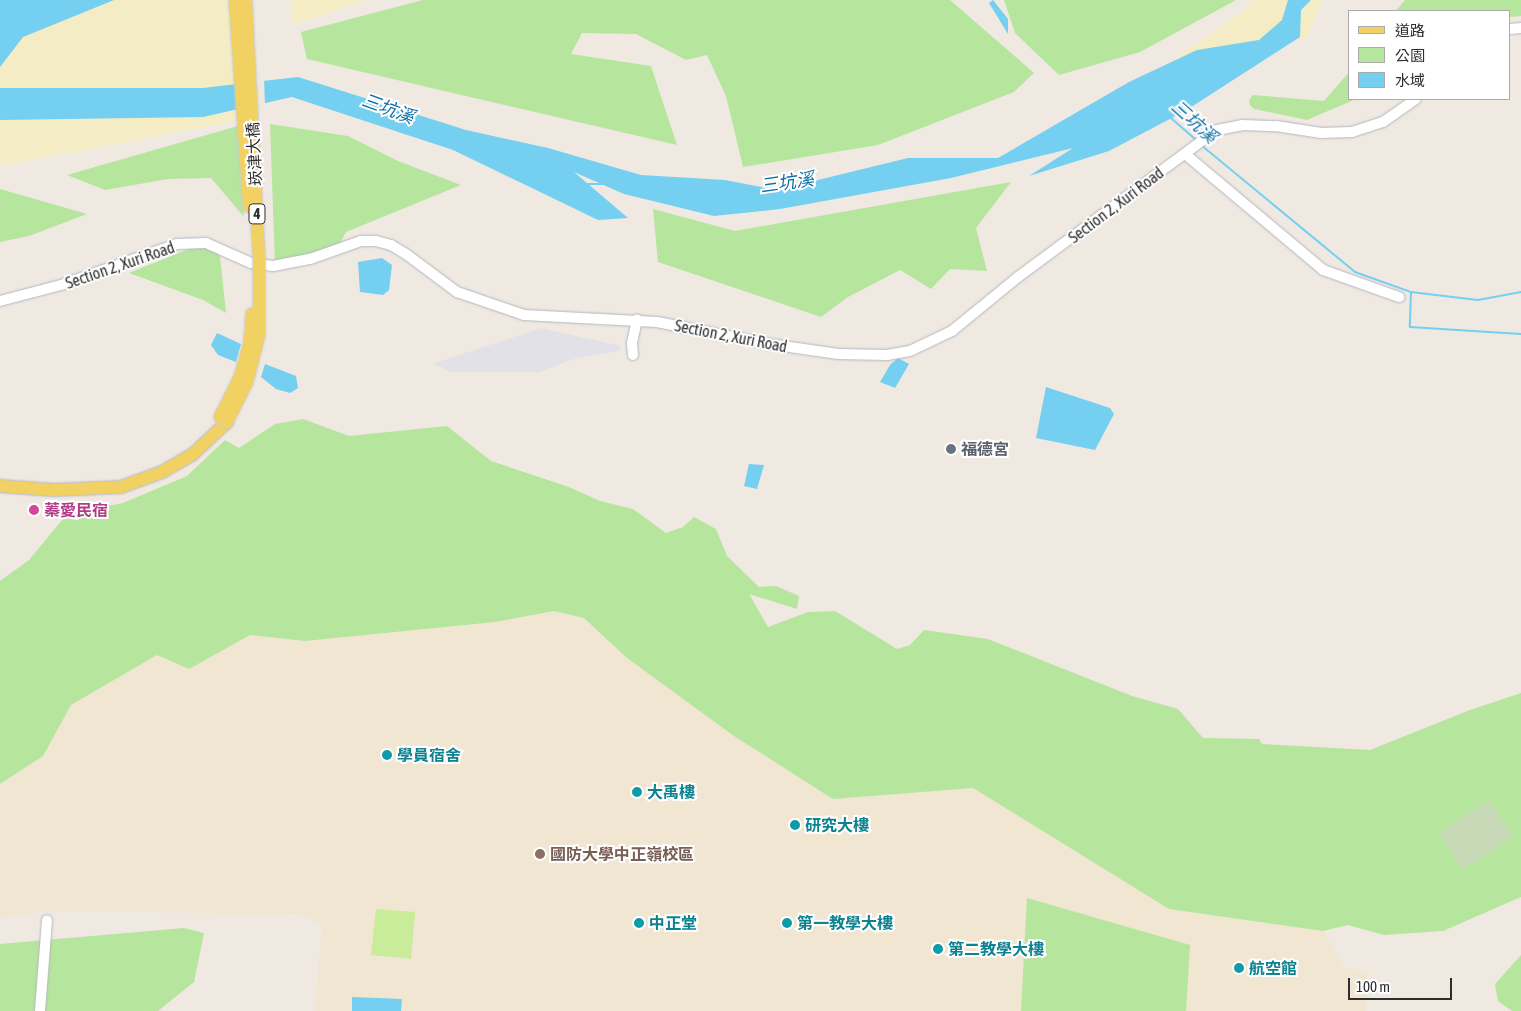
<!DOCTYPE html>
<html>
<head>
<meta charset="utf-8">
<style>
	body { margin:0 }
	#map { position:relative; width:1521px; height:1011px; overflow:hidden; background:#efe9e1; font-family:"Asap Condensed","Noto Sans TC",sans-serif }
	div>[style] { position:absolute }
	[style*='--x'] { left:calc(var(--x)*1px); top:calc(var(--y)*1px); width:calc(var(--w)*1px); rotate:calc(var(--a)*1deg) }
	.industrial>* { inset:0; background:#e3e1e8 }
	.education>* { inset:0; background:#f0e6d1 }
	.green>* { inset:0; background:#b6e59e }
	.sand>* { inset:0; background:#f3ecc5 }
	.cemetery>* { inset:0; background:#c8d9b8 }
	.pitch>* { inset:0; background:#c9ec9a }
	.water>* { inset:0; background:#75cff0 }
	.pier>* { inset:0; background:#efe9e1 }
	.stream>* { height:2px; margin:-1px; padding:0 1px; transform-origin:1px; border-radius:1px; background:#75cff0 }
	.roads { filter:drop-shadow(0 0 1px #b4b7c1) drop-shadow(0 0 1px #b4b7c1) }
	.minor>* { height:10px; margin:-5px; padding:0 5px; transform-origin:5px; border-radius:5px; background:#fff }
	.major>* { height:12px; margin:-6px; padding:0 6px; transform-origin:6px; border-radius:6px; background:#f2d163 }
	.bridges { filter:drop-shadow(0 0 1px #c9c9c9) drop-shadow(0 0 1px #c9c9c9) }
	.major-bridge>* { height:12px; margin:-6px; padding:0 6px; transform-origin:6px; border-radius:6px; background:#f2d163 }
	.dots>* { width:14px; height:14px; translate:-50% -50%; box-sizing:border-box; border:2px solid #fff; border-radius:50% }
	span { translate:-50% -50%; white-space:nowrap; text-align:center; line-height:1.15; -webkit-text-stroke:4px #fff; paint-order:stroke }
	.shield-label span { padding:1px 4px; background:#fff; border:1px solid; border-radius:4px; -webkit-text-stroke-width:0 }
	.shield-label { font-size:15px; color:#2e2e2e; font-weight:700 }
	.street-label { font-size:16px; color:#2e2e2e }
	.worship-label { font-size:16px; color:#5b616d; font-weight:700 }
	.left { translate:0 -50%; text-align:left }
	.hotel-label { font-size:16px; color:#b23c85; font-weight:700 }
	.culture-label { font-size:16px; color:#0d838f; font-weight:700 }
	.education-label { font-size:16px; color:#785e54; font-weight:700 }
	.water-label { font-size:18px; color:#0d6fa3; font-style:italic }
	.legend { position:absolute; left:1348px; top:10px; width:162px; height:90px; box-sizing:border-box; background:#fff; border:1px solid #ababab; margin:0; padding:6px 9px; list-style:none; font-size:15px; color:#2e2e2e }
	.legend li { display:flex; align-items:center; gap:10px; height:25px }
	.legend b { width:25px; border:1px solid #ababab }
	.scale { position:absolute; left:1348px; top:978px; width:104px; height:22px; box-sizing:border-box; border:2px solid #2e2e2e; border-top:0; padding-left:6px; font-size:15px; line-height:18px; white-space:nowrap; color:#2e2e2e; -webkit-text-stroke:4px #fff; paint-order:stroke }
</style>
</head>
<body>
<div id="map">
	<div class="industrial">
		<i style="clip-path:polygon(541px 328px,621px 346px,619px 351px,574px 359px,539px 372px,452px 372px,432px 364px)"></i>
	</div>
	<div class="education">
		<i style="clip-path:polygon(554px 611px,584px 618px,627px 658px,832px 799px,973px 788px,1169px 909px,1323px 931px,1344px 967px,1367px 973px,1366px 1011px,315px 1011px,322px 925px,302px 914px,43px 911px,0 918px,0 784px,43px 756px,71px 705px,157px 655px,189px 669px,250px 635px,305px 641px,495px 622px)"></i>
	</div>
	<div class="green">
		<i style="clip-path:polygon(423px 0,950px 0,1034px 73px,1014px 92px,878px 145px,743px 167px,726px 96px,707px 55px,686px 60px,636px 34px,582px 33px,571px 54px,651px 66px,677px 145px,307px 59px,301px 32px)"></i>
		<i style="clip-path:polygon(1004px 0,1236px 0,1140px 52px,1059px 75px,1015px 33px)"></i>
		<i style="clip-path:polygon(1405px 0,1521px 0,1521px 16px,1510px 17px,1510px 11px,1396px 11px)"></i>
		<i style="clip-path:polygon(1350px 71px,1350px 99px,1356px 99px,1307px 120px,1254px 109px,1250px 105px,1249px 100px,1253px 95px,1324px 101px)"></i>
		<i style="clip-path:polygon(270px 124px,348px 136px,398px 161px,461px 185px,346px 232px,338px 247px,275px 264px)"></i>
		<i style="clip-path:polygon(238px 126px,244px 217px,211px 178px,168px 179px,105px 190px,67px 175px)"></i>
		<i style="clip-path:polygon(1011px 182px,976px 228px,987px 271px,950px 269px,931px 289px,900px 270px,848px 297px,821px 317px,658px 262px,653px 209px,735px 231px)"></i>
		<i style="clip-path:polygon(0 189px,87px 214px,29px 236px,0 242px)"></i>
		<i style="clip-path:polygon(201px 244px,213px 247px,220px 257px,226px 313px,203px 300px,129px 273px)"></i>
		<i style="clip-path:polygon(303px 419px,349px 436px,447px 426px,491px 461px,569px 487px,600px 501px,633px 509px,666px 533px,683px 527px,694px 517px,716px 529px,727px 556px,759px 587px,776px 586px,799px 596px,797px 609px,749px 594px,768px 627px,808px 612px,835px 611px,897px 649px,910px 645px,924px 630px,988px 639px,1132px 696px,1178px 709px,1203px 738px,1259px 739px,1262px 744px,1370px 750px,1470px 710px,1521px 693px,1521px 897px,1443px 931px,1384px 935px,1348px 925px,1323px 931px,1169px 909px,973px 788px,833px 799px,734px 736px,627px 658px,584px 618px,554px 611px,495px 622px,305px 641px,250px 635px,189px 669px,157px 655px,71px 705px,43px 756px,0 784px,0 581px,29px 560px,67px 514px,123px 503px,187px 476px,225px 440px,239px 448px,275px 424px)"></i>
		<i style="clip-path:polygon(1027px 898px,1190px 945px,1186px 1011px,1021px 1011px)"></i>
		<i style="clip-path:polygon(184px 928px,204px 933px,194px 982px,158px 1011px,0 1011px,0 944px)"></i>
		<i style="clip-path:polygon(1521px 955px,1521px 1011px,1512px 1011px,1498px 1001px,1495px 984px)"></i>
	</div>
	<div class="sand">
		<i style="clip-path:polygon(0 0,229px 0,236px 121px,0 166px)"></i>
		<i style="clip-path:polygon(290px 0,368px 0,293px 25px)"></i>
		<i style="clip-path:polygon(1252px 0,1322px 0,1307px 39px,1178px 56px,1242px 12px)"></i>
	</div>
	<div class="cemetery">
		<i style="clip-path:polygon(1489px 800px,1513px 837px,1463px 869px,1439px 832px)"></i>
	</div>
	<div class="pitch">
		<i style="clip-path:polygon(376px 909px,415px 912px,411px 959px,371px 955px)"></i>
	</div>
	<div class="water">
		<i style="clip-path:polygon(0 0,114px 0,23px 37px,0 67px)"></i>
		<i style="clip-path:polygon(993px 0,1008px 19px,1008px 34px,989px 3px)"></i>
		<i style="clip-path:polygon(1288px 0,1311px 0,1301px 10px,1300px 37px,1185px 111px,1109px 151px,1029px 176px,1073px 148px,951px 178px,780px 209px,714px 216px,624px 194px,574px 172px,628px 218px,598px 220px,453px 150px,292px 97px,203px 117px,0 120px,0 88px,203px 88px,298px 77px,466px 130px,548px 148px,641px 175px,725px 180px,777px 190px,908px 158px,998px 158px,1129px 82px,1197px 50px,1259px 40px,1282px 20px)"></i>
		<i style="clip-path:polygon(382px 258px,392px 265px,389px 290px,383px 295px,360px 292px,358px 262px)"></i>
		<i style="clip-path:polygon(217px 333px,241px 344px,236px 362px,218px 355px,211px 345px)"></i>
		<i style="clip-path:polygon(898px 358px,909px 364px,895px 388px,880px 382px,890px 365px)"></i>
		<i style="clip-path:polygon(265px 364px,296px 376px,298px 388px,290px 393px,276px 389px,261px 377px)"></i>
		<i style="clip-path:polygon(1046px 387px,1110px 408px,1114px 414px,1095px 450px,1036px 438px)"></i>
		<i style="clip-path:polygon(749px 464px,764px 465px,757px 489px,744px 486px)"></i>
		<i style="clip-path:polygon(352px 997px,402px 999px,401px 1011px,352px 1011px)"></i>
	</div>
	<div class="pier">
		<i style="clip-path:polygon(264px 78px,265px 105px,240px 111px,237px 81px)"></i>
	</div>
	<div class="stream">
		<i style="--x:1171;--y:118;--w:33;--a:41"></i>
		<i style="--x:1201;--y:145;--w:200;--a:39.5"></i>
		<i style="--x:1355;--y:272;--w:59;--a:19.7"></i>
		<i style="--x:1411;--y:292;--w:67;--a:6.8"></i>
		<i style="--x:1478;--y:300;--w:44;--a:-10.5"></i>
		<i style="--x:586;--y:184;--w:16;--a:0"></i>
		<i style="--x:1411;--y:292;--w:35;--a:92"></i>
		<i style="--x:1410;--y:327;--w:111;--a:3.6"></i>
	</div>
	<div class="roads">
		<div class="minor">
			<i style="--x:1510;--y:29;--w:11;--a:-5"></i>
			<i style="--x:1185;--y:154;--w:180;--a:40"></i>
			<i style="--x:1323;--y:270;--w:81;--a:19.6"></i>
			<i style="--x:0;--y:301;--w:63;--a:-14.7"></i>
			<i style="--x:61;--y:285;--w:123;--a:-19.5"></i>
			<i style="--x:177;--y:244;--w:29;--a:-2"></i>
			<i style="--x:206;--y:243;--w:49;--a:24"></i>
			<i style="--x:251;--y:263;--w:22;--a:8"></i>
			<i style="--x:273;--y:266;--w:38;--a:-11"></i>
			<i style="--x:310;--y:259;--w:54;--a:-19.4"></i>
			<i style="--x:361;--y:241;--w:15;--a:0"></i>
			<i style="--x:376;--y:241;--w:16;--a:15"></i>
			<i style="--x:391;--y:245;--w:17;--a:31"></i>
			<i style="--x:406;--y:254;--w:64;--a:36.7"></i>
			<i style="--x:457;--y:292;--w:71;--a:18.9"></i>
			<i style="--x:524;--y:315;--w:133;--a:3"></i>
			<i style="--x:657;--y:322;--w:114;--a:11.1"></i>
			<i style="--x:769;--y:344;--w:70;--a:8.2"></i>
			<i style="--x:838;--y:354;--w:49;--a:1.2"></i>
			<i style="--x:887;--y:355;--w:23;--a:-10"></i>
			<i style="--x:910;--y:351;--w:47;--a:-25.5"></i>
			<i style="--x:952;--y:331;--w:85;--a:-39.3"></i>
			<i style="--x:1018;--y:277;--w:247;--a:-36.5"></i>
			<i style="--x:1217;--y:130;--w:25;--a:-11"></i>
			<i style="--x:1242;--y:125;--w:34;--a:2"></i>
			<i style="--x:1276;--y:126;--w:46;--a:8.8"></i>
			<i style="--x:1321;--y:133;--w:31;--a:-2"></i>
			<i style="--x:1352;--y:132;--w:33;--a:-18"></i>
			<i style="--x:1383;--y:122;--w:40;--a:-34.9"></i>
			<i style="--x:633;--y:355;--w:12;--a:-95"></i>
			<i style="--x:632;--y:343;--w:24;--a:-78"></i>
			<i style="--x:40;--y:1011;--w:91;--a:-85.6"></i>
		</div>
		<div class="major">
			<i style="--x:0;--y:486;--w:54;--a:4.2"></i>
			<i style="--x:54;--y:490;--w:67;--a:-2.6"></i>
			<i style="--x:121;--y:487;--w:44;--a:-20.1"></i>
			<i style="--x:162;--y:472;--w:36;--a:-30"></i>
			<i style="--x:193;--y:454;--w:47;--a:-43.3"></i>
		</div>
	</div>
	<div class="bridges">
		<div class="major-bridge">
			<i style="--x:235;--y:0;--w:207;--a:86.1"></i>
			<i style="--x:220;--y:417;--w:45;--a:-63.4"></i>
			<i style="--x:240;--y:377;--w:37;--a:-74"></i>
			<i style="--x:250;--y:341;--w:27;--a:-86"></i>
			<i style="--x:227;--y:422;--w:45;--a:-63.4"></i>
			<i style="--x:247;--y:382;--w:49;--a:-75.7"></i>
			<i style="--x:259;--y:335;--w:77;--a:-90"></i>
			<i style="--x:259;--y:258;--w:258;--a:-92.9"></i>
		</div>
	</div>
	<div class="dots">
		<i style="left:951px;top:449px;background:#6b7280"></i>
		<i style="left:34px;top:510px;background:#d1479c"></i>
		<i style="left:387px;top:755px;background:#0f9aa8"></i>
		<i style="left:637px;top:792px;background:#0f9aa8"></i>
		<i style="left:795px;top:825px;background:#0f9aa8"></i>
		<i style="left:540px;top:854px;background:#8d6e63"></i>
		<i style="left:639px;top:923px;background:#0f9aa8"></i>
		<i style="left:787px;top:923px;background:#0f9aa8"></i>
		<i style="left:938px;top:949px;background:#0f9aa8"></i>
		<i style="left:1239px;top:968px;background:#0f9aa8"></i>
	</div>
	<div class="shield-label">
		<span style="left:257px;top:214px">4</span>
	</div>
	<div class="street-label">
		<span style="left:254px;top:154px;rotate:-93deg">崁津大橋</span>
		<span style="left:1116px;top:205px;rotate:-37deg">Section 2, Xuri Road</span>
		<span style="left:120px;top:265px;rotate:-19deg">Section 2, Xuri Road</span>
		<span style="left:731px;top:336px;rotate:11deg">Section 2, Xuri Road</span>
	</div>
	<div class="worship-label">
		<span class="left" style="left:961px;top:449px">福德宮</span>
	</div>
	<div class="hotel-label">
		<span class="left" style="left:44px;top:510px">蓁愛民宿</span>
	</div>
	<div class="culture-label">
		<span class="left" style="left:397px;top:755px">學員宿舍</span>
		<span class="left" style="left:647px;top:792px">大禹樓</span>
		<span class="left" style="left:805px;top:825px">研究大樓</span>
		<span class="left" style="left:649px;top:923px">中正堂</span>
		<span class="left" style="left:797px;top:923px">第一教學大樓</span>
		<span class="left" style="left:948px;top:949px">第二教學大樓</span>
		<span class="left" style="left:1249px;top:968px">航空館</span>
	</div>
	<div class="education-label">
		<span class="left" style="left:550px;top:854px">國防大學中正嶺校區</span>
	</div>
	<div class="water-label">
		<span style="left:388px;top:109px;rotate:20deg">三坑溪</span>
		<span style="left:1194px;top:122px;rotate:42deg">三坑溪</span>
		<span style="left:787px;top:183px;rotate:-8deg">三坑溪</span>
	</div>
	<ul class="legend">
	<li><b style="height:6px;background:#f2d163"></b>道路</li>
	<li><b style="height:14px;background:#b6e59e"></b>公園</li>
	<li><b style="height:14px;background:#75cff0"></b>水域</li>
	</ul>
	<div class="scale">100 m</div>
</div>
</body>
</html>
